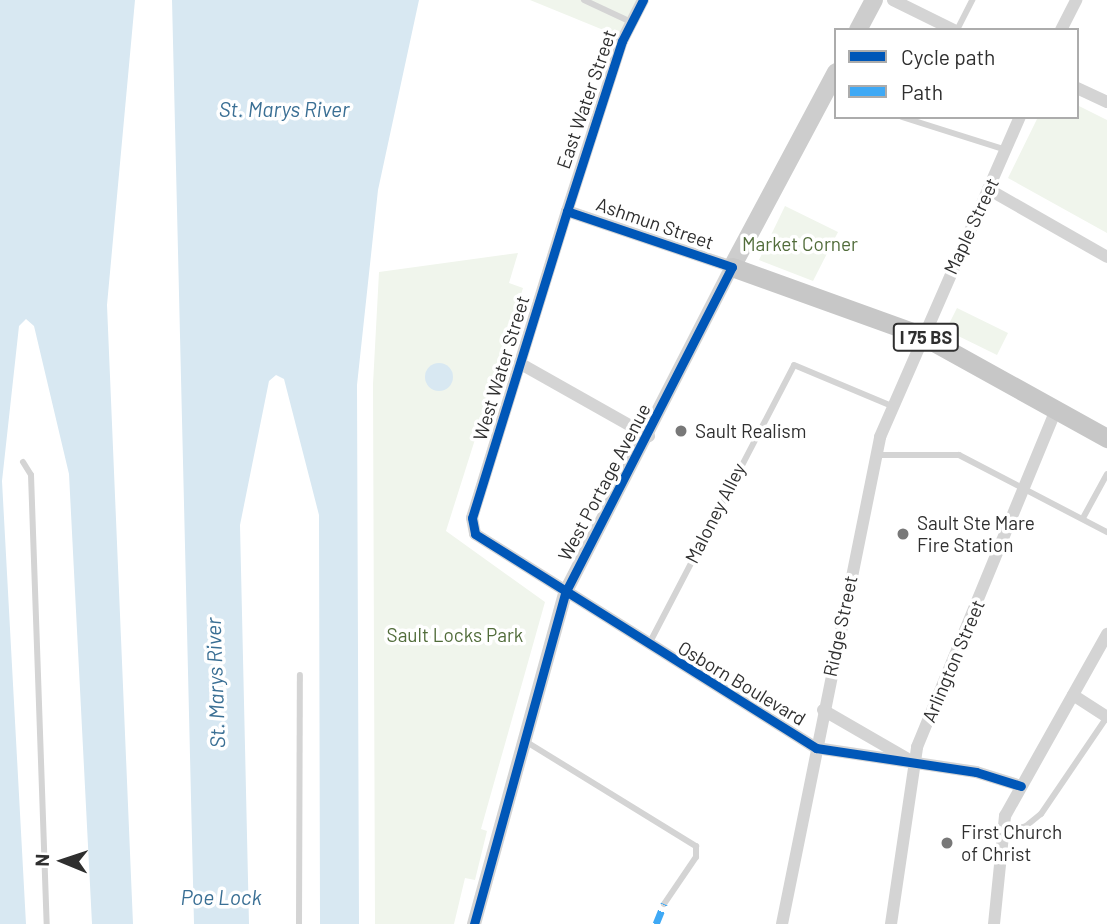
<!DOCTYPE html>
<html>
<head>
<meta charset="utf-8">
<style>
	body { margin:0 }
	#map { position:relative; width:1107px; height:924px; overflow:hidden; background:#fff; font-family:Barlow,sans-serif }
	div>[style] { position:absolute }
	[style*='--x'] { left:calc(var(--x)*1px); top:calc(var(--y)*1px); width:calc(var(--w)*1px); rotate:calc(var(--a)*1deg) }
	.green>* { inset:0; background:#f0f5ec }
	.water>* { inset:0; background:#d8e8f2 }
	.round { border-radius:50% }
	.service>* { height:6px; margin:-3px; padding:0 3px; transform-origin:3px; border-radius:3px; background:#d4d4d4 }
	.minor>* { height:12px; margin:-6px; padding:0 6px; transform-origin:6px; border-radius:6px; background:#d4d4d4 }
	.tertiary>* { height:14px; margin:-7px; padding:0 7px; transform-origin:7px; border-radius:7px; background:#d4d4d4 }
	.secondary>* { height:18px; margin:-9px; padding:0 9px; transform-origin:9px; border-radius:9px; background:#cdcdcd }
	.primary>* { height:19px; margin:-9.5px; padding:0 9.5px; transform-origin:9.5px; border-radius:9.5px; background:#c7c7c7 }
	.quiet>* { height:7px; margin-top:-3.5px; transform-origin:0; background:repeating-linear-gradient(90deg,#3fa9f5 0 14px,transparent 0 21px) }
	.cycleway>* { height:9px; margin:-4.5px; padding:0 4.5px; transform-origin:4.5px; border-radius:4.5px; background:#0057b8 }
	.dots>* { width:19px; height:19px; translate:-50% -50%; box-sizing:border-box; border:4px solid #fff; border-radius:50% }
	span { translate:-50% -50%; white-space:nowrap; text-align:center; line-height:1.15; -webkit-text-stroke:7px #fff; paint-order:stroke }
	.shield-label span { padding:2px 5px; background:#fff; border:2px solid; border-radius:5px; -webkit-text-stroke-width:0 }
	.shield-label { font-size:18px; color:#2f2f2f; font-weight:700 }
	.street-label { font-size:19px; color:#2f2f2f }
	.park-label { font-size:19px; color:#516c3a }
	.poi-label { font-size:19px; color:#2f2f2f }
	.left { translate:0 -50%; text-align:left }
	.water-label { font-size:21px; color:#3a6f94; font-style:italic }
	.legend { position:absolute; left:834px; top:28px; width:245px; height:91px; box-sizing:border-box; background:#fff; border:2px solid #acacac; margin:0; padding:9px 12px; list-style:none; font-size:21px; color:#2f2f2f }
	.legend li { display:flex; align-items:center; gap:14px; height:35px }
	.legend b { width:35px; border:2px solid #acacac }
	.north { position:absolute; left:28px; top:826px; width:70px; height:70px; -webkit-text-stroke:5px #fff; paint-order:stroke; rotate:272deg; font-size:19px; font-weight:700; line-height:28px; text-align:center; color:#2f2f2f }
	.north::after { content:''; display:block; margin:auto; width:24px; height:32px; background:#2f2f2f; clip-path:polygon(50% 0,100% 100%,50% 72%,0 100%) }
</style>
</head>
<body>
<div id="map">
	<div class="green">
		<i style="clip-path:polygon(530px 0,641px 0,623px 38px)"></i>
		<i style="clip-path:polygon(1077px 105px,1107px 120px,1107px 233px,1008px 178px,1038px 117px,1077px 117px)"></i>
		<i style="clip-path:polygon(785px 206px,838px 232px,813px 281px,759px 260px)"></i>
		<i style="clip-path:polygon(518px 253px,509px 283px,523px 288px,446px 531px,545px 602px,481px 829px,487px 831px,475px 880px,465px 878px,454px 924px,375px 924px,373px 384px,379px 272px)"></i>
		<i style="clip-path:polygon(957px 308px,1008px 333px,997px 355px,946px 330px)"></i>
	</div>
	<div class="water">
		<i style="clip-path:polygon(0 0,135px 0,107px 305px,133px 924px,92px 924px,69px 474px,34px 326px,26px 319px,19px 326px,2px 481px,26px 924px,0 924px)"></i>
		<i style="clip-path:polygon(172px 0,419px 0,378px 190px,357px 385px,359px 924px,320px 924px,319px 515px,284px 379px,276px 375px,269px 381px,240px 525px,249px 924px,194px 924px)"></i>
		<i class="round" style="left:425px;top:363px;width:28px;height:28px"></i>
	</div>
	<div class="service">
		<i style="--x:584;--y:0;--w:52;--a:25.1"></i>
		<i style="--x:957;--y:30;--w:34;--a:-63"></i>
		<i style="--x:902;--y:117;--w:109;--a:17.6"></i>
		<i style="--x:876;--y:455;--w:83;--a:0"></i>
		<i style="--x:959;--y:455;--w:167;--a:27.5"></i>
		<i style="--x:23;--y:462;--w:15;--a:58"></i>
		<i style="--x:31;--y:475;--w:449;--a:88"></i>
		<i style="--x:1083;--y:518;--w:50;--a:-61.4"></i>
		<i style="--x:649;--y:644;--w:314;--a:-62.5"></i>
		<i style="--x:794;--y:365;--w:106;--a:22.7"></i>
		<i style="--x:525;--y:741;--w:201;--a:31.6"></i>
		<i style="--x:696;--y:846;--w:11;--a:90"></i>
		<i style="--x:696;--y:857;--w:57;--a:124.2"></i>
		<i style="--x:1001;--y:832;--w:26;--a:-13"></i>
		<i style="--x:1026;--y:826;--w:19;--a:-39"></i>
		<i style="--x:1041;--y:814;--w:117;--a:-55.8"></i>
		<i style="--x:299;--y:924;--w:249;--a:-89.8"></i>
	</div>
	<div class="minor">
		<i style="--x:643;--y:0;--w:46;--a:117.1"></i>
		<i style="--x:622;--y:41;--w:179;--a:107.9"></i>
		<i style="--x:567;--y:211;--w:321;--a:107.2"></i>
		<i style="--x:472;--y:518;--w:16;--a:79"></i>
		<i style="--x:475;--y:534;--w:403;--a:32.1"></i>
		<i style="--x:816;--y:748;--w:162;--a:8.5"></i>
		<i style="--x:976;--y:772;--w:47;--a:17.3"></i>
		<i style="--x:893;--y:0;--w:68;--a:26.2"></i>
		<i style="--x:1061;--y:30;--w:34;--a:-63"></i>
		<i style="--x:1077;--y:88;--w:33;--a:25"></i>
		<i style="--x:988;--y:189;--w:137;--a:29.7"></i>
		<i style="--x:567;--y:211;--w:174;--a:18.7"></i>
		<i style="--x:521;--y:364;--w:147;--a:29.4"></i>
		<i style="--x:1073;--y:695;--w:40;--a:32.9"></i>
		<i style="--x:823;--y:710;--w:96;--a:30"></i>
		<i style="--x:782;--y:924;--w:497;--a:-78.6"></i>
		<i style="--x:880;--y:437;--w:349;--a:-66.4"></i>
		<i style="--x:891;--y:924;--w:179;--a:-81.6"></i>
		<i style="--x:917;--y:747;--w:365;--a:-67.6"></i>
		<i style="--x:994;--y:924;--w:109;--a:-84.2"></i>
		<i style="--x:1005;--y:816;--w:209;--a:-60.7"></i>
	</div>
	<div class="tertiary">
		<i style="--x:474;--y:924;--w:343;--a:-74.6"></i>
		<i style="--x:565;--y:593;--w:366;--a:-62.9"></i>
	</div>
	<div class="secondary">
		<i style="--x:858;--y:30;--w:34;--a:-62"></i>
		<i style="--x:732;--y:267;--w:221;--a:-61.9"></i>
	</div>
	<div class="primary">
		<i style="--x:732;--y:267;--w:201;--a:19.8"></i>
		<i style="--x:921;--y:335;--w:213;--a:29"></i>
	</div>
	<div class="quiet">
		<i style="--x:656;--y:924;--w:22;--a:-68"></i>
	</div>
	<div class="cycleway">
		<i style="--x:643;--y:0;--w:46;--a:117.1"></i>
		<i style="--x:622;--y:41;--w:179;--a:107.9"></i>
		<i style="--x:567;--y:211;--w:321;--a:107.2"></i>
		<i style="--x:472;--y:518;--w:16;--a:79"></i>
		<i style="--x:475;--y:534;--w:403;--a:32.1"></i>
		<i style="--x:816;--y:748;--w:162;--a:8.5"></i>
		<i style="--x:976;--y:772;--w:47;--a:17.3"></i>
		<i style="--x:474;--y:924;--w:343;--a:-74.6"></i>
		<i style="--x:565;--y:593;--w:366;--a:-62.9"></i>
		<i style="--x:732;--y:267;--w:174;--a:-161.3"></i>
	</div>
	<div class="dots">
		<i style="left:681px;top:431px;background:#787878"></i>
		<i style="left:903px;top:534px;background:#787878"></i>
		<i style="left:947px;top:843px;background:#787878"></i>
	</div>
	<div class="shield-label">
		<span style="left:926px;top:337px">I 75 BS</span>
	</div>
	<div class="street-label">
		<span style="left:586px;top:99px;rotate:-71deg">East Water Street</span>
		<span style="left:655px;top:223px;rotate:19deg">Ashmun Street</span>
		<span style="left:971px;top:226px;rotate:-65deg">Maple Street</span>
		<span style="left:501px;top:368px;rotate:-73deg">West Water Street</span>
		<span style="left:604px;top:482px;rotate:-62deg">West Portage Avenue</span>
		<span style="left:715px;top:513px;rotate:-63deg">Maloney Alley</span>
		<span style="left:840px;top:626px;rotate:-78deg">Ridge Street</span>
		<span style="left:953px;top:661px;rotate:-67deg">Arlington Street</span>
		<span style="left:742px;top:683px;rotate:31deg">Osborn Boulevard</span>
	</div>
	<div class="park-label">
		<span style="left:800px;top:244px">Market Corner</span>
		<span style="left:455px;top:635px">Sault Locks Park</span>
	</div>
	<div class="poi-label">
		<span class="left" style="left:695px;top:431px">Sault Realism</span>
		<span class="left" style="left:917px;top:534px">Sault Ste Mare<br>Fire Station</span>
		<span class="left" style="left:961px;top:843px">First Church<br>of Christ</span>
	</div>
	<div class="water-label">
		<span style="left:284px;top:109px">St. Marys River</span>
		<span style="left:215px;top:683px;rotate:-92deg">St. Marys River</span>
		<span style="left:221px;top:897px">Poe Lock</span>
	</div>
	<ul class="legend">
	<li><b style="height:9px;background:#0057b8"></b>Cycle path</li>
	<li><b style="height:9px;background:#3fa9f5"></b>Path</li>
	</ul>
	<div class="north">N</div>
</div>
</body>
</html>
